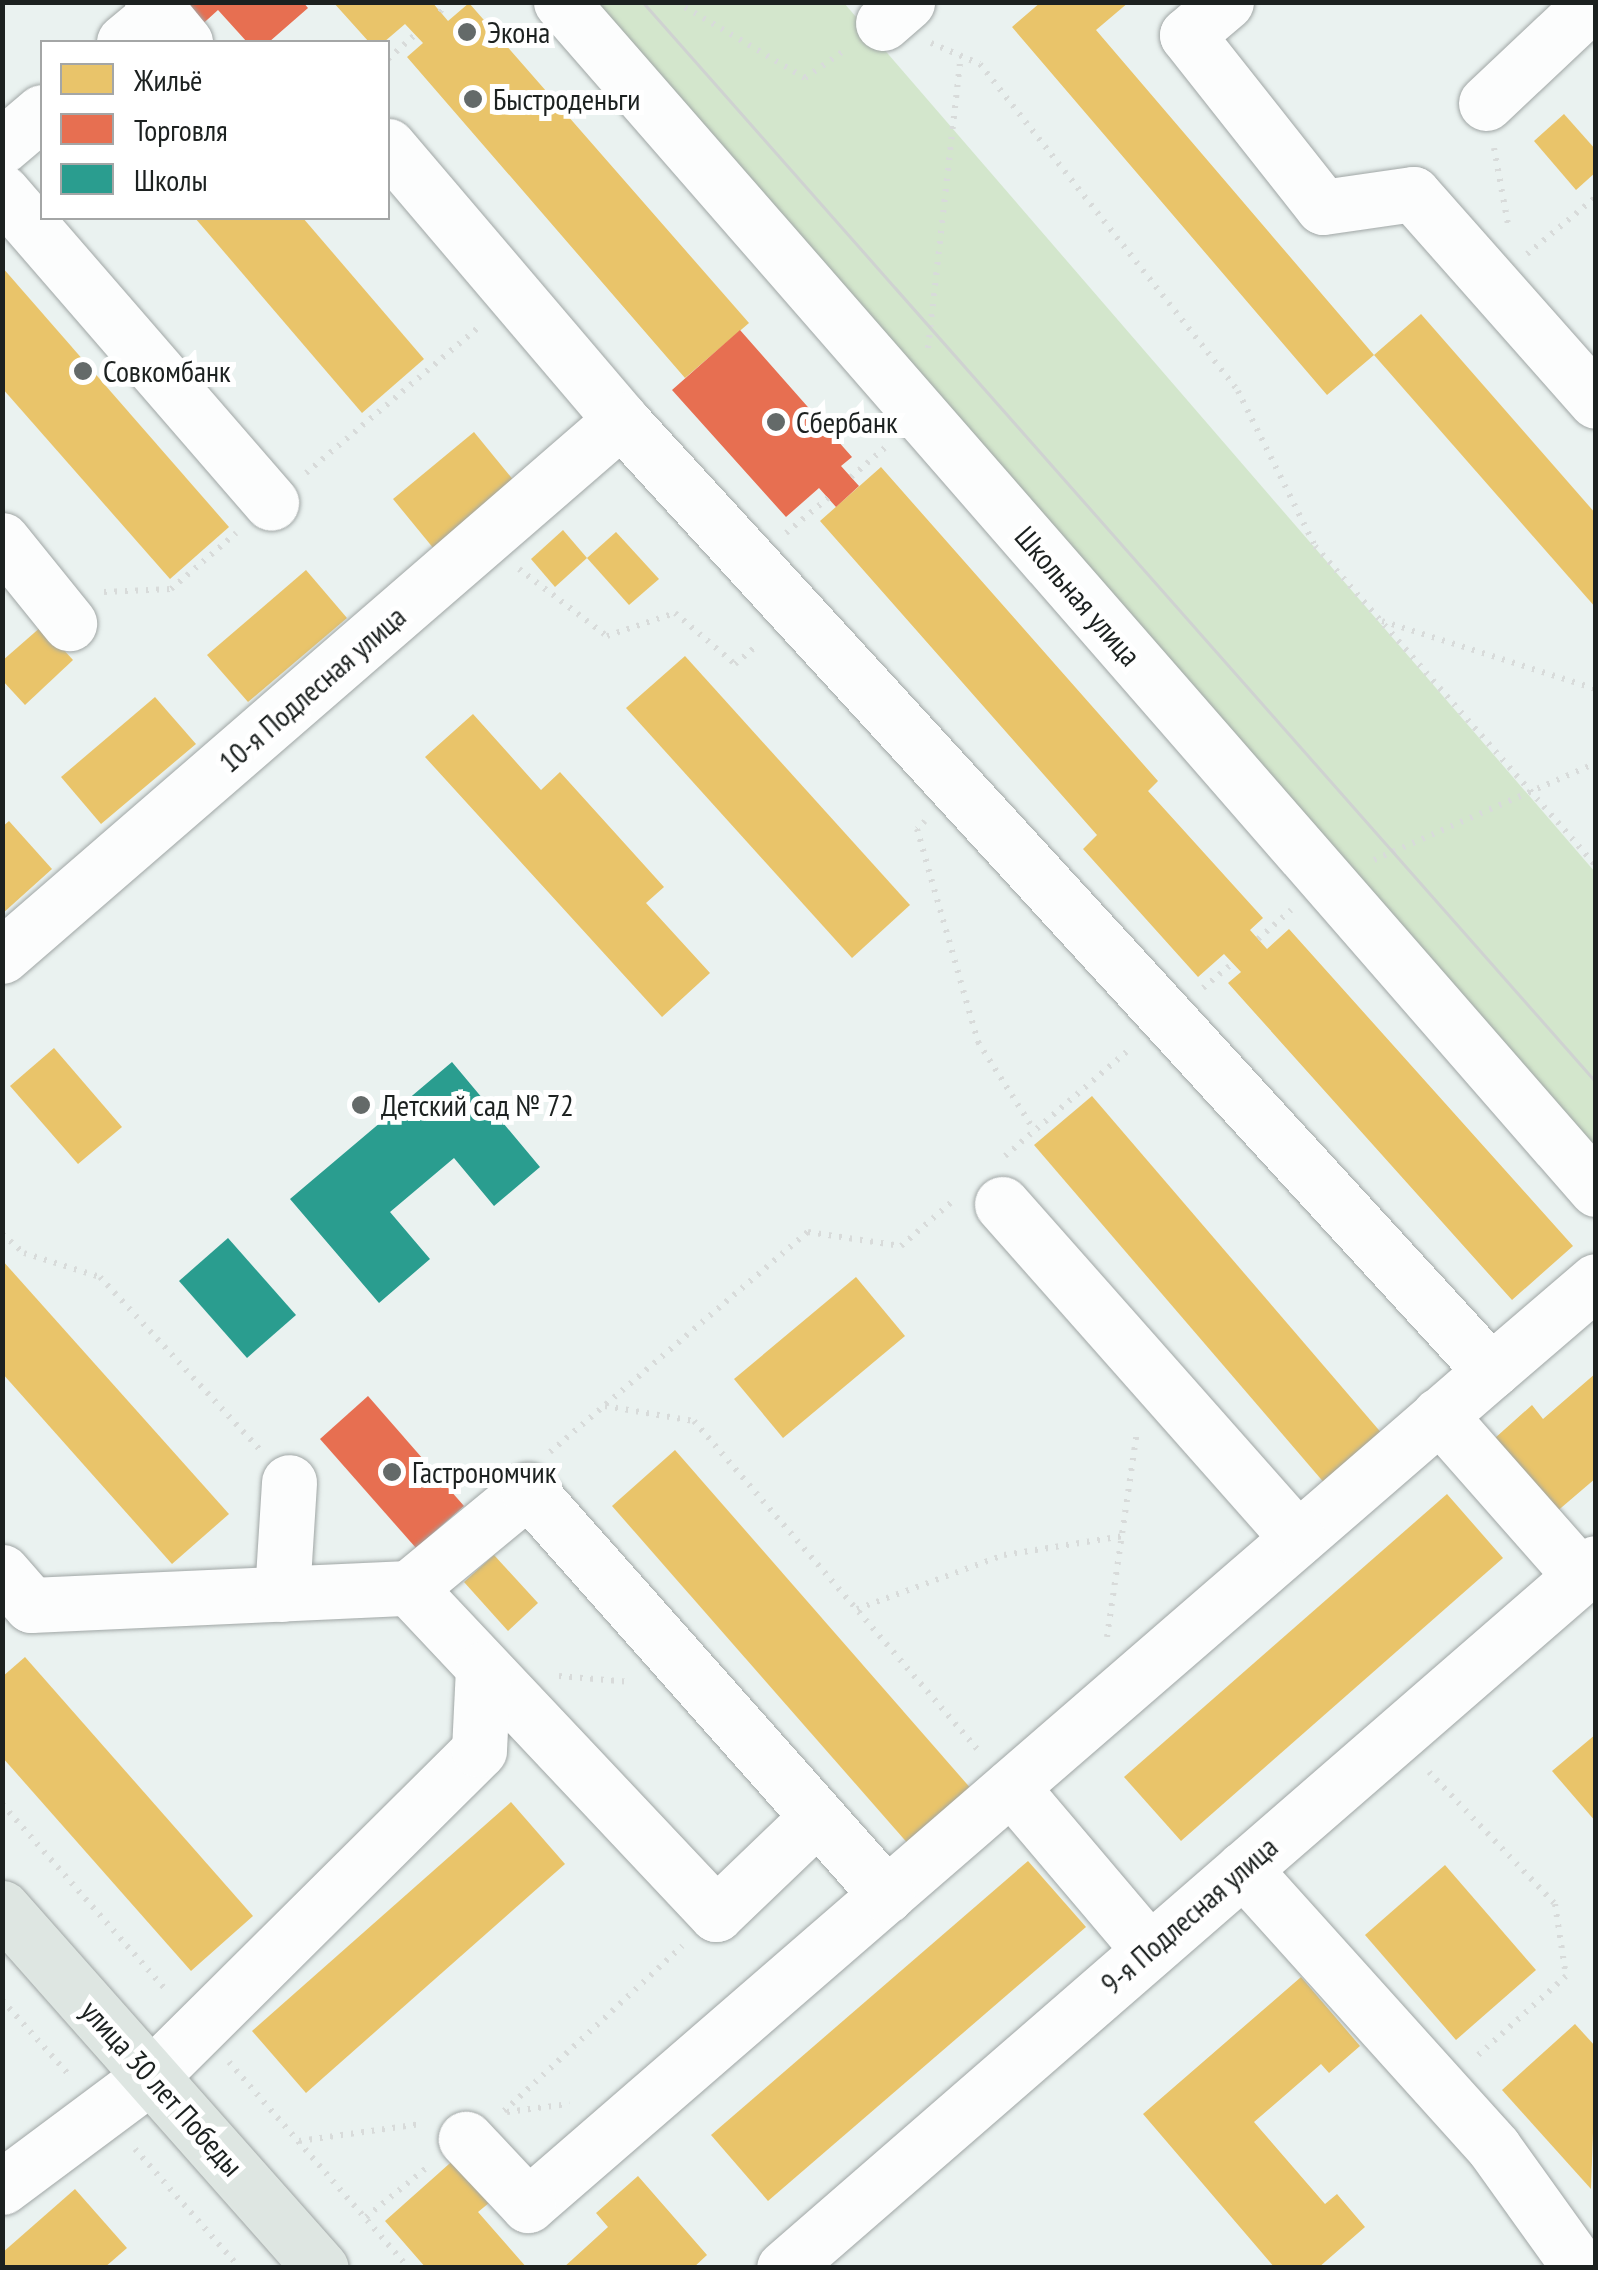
<!DOCTYPE html>
<html>
<head>
<meta charset="utf-8">
<style>
	body { margin:0 }
	#map { position:relative; width:1598px; height:2270px; overflow:hidden; background:#eaf2f0; font-family:"PT Sans Narrow",sans-serif }
	div>[style] { position:absolute }
	[style*='--x'] { left:calc(var(--x)*1px); top:calc(var(--y)*1px); width:calc(var(--w)*1px); rotate:calc(var(--a)*1deg) }
	.green>* { inset:0; background:#d3e6cc }
	.homes>* { inset:0; background:#e9c46a }
	.shops>* { inset:0; background:#e76f51 }
	.schools>* { inset:0; background:#2a9d8f }
	.path>* { height:6px; margin-top:-3px; transform-origin:0; background:repeating-linear-gradient(90deg,#d8dbda 0 2.5px,transparent 0 10.5px) }
	.roads { filter:drop-shadow(0 0 2px #a0a6a5) drop-shadow(0 0 2px #a0a6a5) }
	.minor>* { height:55px; margin:-27.5px; padding:0 27.5px; transform-origin:27.5px; border-radius:27.5px; background:#fcfdfd }
	.major>* { height:55px; margin:-27.5px; padding:0 27.5px; transform-origin:27.5px; border-radius:27.5px; background:#dee6e2 }
	.tram>* { height:2.5px; margin:-1.25px; padding:0 1.25px; transform-origin:1.25px; border-radius:1.25px; background:#cfd2d1 }
	.dots>* { width:28px; height:28px; translate:-50% -50%; box-sizing:border-box; border:5px solid #fff; border-radius:50% }
	span { translate:-50% -50%; white-space:nowrap; text-align:center; line-height:1.15; -webkit-text-stroke:10px #fff; paint-order:stroke }
	.poi-label { font-size:30px; color:#1c2120 }
	.left { translate:0 -50%; text-align:left }
	.street-label { font-size:30px; color:#1c2120 }
	.frame { position:absolute; inset:0; border:5px solid #1c2120; pointer-events:none }
	.legend { position:absolute; left:40px; top:40px; width:350px; height:180px; box-sizing:border-box; background:#fff; border:2px solid #a4a6a6; margin:0; padding:12px 18px; list-style:none; font-size:30px; color:#1c2120 }
	.legend li { display:flex; align-items:center; gap:20px; height:50px }
	.legend b { width:50px; border:2px solid #a4a6a6 }
</style>
</head>
<body>
<div id="map">
	<div class="green">
		<i style="clip-path:polygon(586px 3px,844px 3px,1595px 872px,1595px 1156px)"></i>
	</div>
	<div class="homes">
		<i style="clip-path:polygon(333px 2px,432px 2px,448px 21px,469px 3px,749px 323px,685px 378px,407px 57px,423px 43px,405px 24px,384px 42px,369px 42px)"></i>
		<i style="clip-path:polygon(1041px 2px,1129px 2px,1096px 30px,1374px 355px,1327px 395px,1012px 27px)"></i>
		<i style="clip-path:polygon(1564px 114px,1596px 150px,1596px 172px,1576px 190px,1534px 141px)"></i>
		<i style="clip-path:polygon(195px 218px,303px 218px,424px 359px,362px 413px)"></i>
		<i style="clip-path:polygon(2px 267px,229px 527px,170px 579px,2px 388px)"></i>
		<i style="clip-path:polygon(1421px 314px,1596px 514px,1596px 608px,1374px 355px)"></i>
		<i style="clip-path:polygon(474px 432px,515px 482px,434px 549px,393px 499px)"></i>
		<i style="clip-path:polygon(881px 467px,1158px 781px,1148px 791px,1263px 918px,1250px 930px,1267px 949px,1289px 929px,1573px 1246px,1512px 1300px,1228px 983px,1241px 972px,1224px 954px,1198px 977px,1083px 849px,1097px 835px,820px 521px)"></i>
		<i style="clip-path:polygon(563px 530px,587px 558px,555px 587px,531px 559px)"></i>
		<i style="clip-path:polygon(616px 532px,659px 579px,629px 605px,587px 558px)"></i>
		<i style="clip-path:polygon(306px 570px,347px 618px,248px 702px,207px 655px)"></i>
		<i style="clip-path:polygon(42px 626px,73px 660px,25px 705px,2px 680px,2px 661px)"></i>
		<i style="clip-path:polygon(685px 656px,910px 905px,852px 958px,626px 708px)"></i>
		<i style="clip-path:polygon(155px 697px,196px 744px,101px 824px,61px 777px)"></i>
		<i style="clip-path:polygon(473px 714px,541px 790px,560px 772px,664px 887px,646px 903px,710px 973px,662px 1017px,425px 757px)"></i>
		<i style="clip-path:polygon(9px 821px,52px 869px,2px 914px,2px 827px)"></i>
		<i style="clip-path:polygon(54px 1048px,122px 1127px,78px 1164px,10px 1086px)"></i>
		<i style="clip-path:polygon(1092px 1096px,1384px 1436px,1326px 1485px,1034px 1145px)"></i>
		<i style="clip-path:polygon(2px 1260px,229px 1514px,172px 1564px,2px 1373px)"></i>
		<i style="clip-path:polygon(856px 1277px,905px 1336px,783px 1438px,734px 1379px)"></i>
		<i style="clip-path:polygon(1596px 1373px,1596px 1478px,1548px 1519px,1485px 1447px,1532px 1405px,1543px 1419px)"></i>
		<i style="clip-path:polygon(675px 1450px,973px 1791px,910px 1846px,612px 1506px)"></i>
		<i style="clip-path:polygon(1447px 1494px,1503px 1558px,1181px 1841px,1124px 1777px)"></i>
		<i style="clip-path:polygon(494px 1555px,538px 1603px,508px 1631px,464px 1582px)"></i>
		<i style="clip-path:polygon(25px 1657px,253px 1916px,191px 1971px,2px 1757px,2px 1677px)"></i>
		<i style="clip-path:polygon(1596px 1734px,1596px 1822px,1552px 1771px)"></i>
		<i style="clip-path:polygon(511px 1802px,565px 1864px,306px 2093px,252px 2031px)"></i>
		<i style="clip-path:polygon(1028px 1861px,1086px 1927px,768px 2201px,711px 2135px)"></i>
		<i style="clip-path:polygon(1445px 1865px,1536px 1970px,1456px 2040px,1365px 1935px)"></i>
		<i style="clip-path:polygon(1301px 1977px,1360px 2046px,1329px 2073px,1321px 2064px,1254px 2122px,1325px 2204px,1337px 2194px,1365px 2227px,1318px 2268px,1275px 2268px,1143px 2114px)"></i>
		<i style="clip-path:polygon(1575px 2024px,1596px 2047px,1591px 2189px,1502px 2090px)"></i>
		<i style="clip-path:polygon(458px 2156px,495px 2198px,478px 2212px,527px 2268px,426px 2268px,385px 2221px)"></i>
		<i style="clip-path:polygon(638px 2176px,707px 2255px,693px 2268px,563px 2268px,608px 2227px,596px 2213px)"></i>
		<i style="clip-path:polygon(75px 2189px,127px 2248px,104px 2268px,2px 2268px,2px 2253px)"></i>
	</div>
	<div class="shops">
		<i style="clip-path:polygon(173px 2px,303px 2px,308px 8px,269px 42px,247px 42px,218px 10px,197px 29px)"></i>
		<i style="clip-path:polygon(740px 330px,852px 457px,841px 466px,859px 486px,836px 507px,819px 488px,786px 517px,672px 390px)"></i>
		<i style="clip-path:polygon(368px 1396px,464px 1506px,416px 1548px,320px 1439px)"></i>
	</div>
	<div class="schools">
		<i style="clip-path:polygon(452px 1062px,540px 1167px,494px 1206px,454px 1158px,390px 1212px,430px 1259px,379px 1303px,290px 1199px)"></i>
		<i style="clip-path:polygon(228px 1238px,296px 1315px,247px 1358px,179px 1281px)"></i>
	</div>
	<div class="path">
		<i style="--x:676;--y:2;--w:150;--a:30.5"></i>
		<i style="--x:805;--y:78;--w:49;--a:-35"></i>
		<i style="--x:440;--y:12;--w:12;--a:-59"></i>
		<i style="--x:931;--y:43;--w:53;--a:23.2"></i>
		<i style="--x:980;--y:64;--w:417;--a:51.7"></i>
		<i style="--x:1238;--y:391;--w:173;--a:63.6"></i>
		<i style="--x:1315;--y:546;--w:426;--a:48.7"></i>
		<i style="--x:388;--y:59;--w:36;--a:-42"></i>
		<i style="--x:1494;--y:148;--w:83;--a:79.6"></i>
		<i style="--x:1527;--y:254;--w:89;--a:-39.6"></i>
		<i style="--x:928;--y:348;--w:294;--a:-83.6"></i>
		<i style="--x:306;--y:473;--w:228;--a:-40.2"></i>
		<i style="--x:851;--y:477;--w:49;--a:-40.9"></i>
		<i style="--x:786;--y:533;--w:55;--a:-39.8"></i>
		<i style="--x:519;--y:569;--w:111;--a:37.3"></i>
		<i style="--x:607;--y:636;--w:72;--a:-18.7"></i>
		<i style="--x:675;--y:613;--w:79;--a:40.4"></i>
		<i style="--x:735;--y:664;--w:31;--a:-40"></i>
		<i style="--x:104;--y:592;--w:67;--a:-2.6"></i>
		<i style="--x:171;--y:589;--w:86;--a:-40.7"></i>
		<i style="--x:1382;--y:621;--w:225;--a:17.6"></i>
		<i style="--x:925;--y:821;--w:11;--a:135"></i>
		<i style="--x:917;--y:829;--w:222;--a:74"></i>
		<i style="--x:978;--y:1042;--w:104;--a:57.5"></i>
		<i style="--x:1374;--y:860;--w:242;--a:-23.6"></i>
		<i style="--x:1258;--y:939;--w:44;--a:-41.3"></i>
		<i style="--x:1203;--y:988;--w:39;--a:-40"></i>
		<i style="--x:1005;--y:1156;--w:167;--a:-40.6"></i>
		<i style="--x:2;--y:1234;--w:29;--a:41"></i>
		<i style="--x:24;--y:1253;--w:80;--a:17.5"></i>
		<i style="--x:100;--y:1277;--w:236;--a:47.2"></i>
		<i style="--x:605;--y:1406;--w:90;--a:9.6"></i>
		<i style="--x:694;--y:1421;--w:437;--a:49.2"></i>
		<i style="--x:550;--y:1452;--w:339;--a:-40.5"></i>
		<i style="--x:808;--y:1232;--w:94;--a:8.6"></i>
		<i style="--x:901;--y:1246;--w:70;--a:-41"></i>
		<i style="--x:857;--y:1609;--w:157;--a:-20.2"></i>
		<i style="--x:1004;--y:1555;--w:121;--a:-9"></i>
		<i style="--x:1107;--y:1637;--w:207;--a:-81.7"></i>
		<i style="--x:559;--y:1676;--w:72;--a:4.8"></i>
		<i style="--x:1429;--y:1772;--w:182;--a:46.3"></i>
		<i style="--x:1555;--y:1904;--w:73;--a:81.3"></i>
		<i style="--x:1566;--y:1976;--w:122;--a:138"></i>
		<i style="--x:2;--y:1804;--w:251;--a:48.6"></i>
		<i style="--x:2;--y:2000;--w:102;--a:48.2"></i>
		<i style="--x:229;--y:2062;--w:274;--a:48.9"></i>
		<i style="--x:504;--y:2111;--w:243;--a:-42.8"></i>
		<i style="--x:507;--y:2112;--w:63;--a:-7.4"></i>
		<i style="--x:299;--y:2141;--w:123;--a:-7.9"></i>
		<i style="--x:135;--y:2149;--w:159;--a:48.6"></i>
		<i style="--x:366;--y:2217;--w:82;--a:-39.1"></i>
	</div>
	<div class="roads">
		<div class="minor">
			<i style="--x:152;--y:2;--w:52;--a:50.5"></i>
			<i style="--x:561;--y:2;--w:1575;--a:48.91"></i>
			<i style="--x:1226;--y:2;--w:51;--a:139.8"></i>
			<i style="--x:1187;--y:35;--w:219;--a:51.7"></i>
			<i style="--x:1323;--y:207;--w:91;--a:-8.2"></i>
			<i style="--x:1413;--y:194;--w:276;--a:48.5"></i>
			<i style="--x:883;--y:23;--w:32;--a:-41"></i>
			<i style="--x:124;--y:42;--w:47;--a:-39.8"></i>
			<i style="--x:1486;--y:103;--w:147;--a:-43.3"></i>
			<i style="--x:2;--y:146;--w:52;--a:-40.4"></i>
			<i style="--x:388;--y:146;--w:360;--a:49.6"></i>
			<i style="--x:621;--y:420;--w:1289;--a:47.55"></i>
			<i style="--x:1491;--y:1371;--w:1274;--a:139.11"></i>
			<i style="--x:528;--y:2205;--w:91;--a:-133.2"></i>
			<i style="--x:2;--y:192;--w:411;--a:49.1"></i>
			<i style="--x:2;--y:540;--w:107;--a:51.1"></i>
			<i style="--x:2;--y:956;--w:819;--a:-40.89"></i>
			<i style="--x:1002;--y:1204;--w:446;--a:48.5"></i>
			<i style="--x:1491;--y:1371;--w:138;--a:-40.6"></i>
			<i style="--x:1439;--y:1415;--w:215;--a:48.6"></i>
			<i style="--x:2;--y:1572;--w:44;--a:48.7"></i>
			<i style="--x:31;--y:1605;--w:378;--a:-2.6"></i>
			<i style="--x:409;--y:1588;--w:448;--a:46.7"></i>
			<i style="--x:716;--y:1914;--w:140;--a:-43.8"></i>
			<i style="--x:409;--y:1588;--w:154;--a:-39.5"></i>
			<i style="--x:528;--y:1490;--w:541;--a:48.45"></i>
			<i style="--x:282;--y:1594;--w:112;--a:-86.4"></i>
			<i style="--x:1011;--y:1787;--w:214;--a:49.7"></i>
			<i style="--x:1243;--y:1869;--w:375;--a:48"></i>
			<i style="--x:1494;--y:2148;--w:148;--a:54.4"></i>
			<i style="--x:2;--y:2187;--w:186;--a:-36.7"></i>
			<i style="--x:151;--y:2076;--w:462;--a:-44.8"></i>
			<i style="--x:479;--y:1750;--w:81;--a:-87.2"></i>
			<i style="--x:784;--y:2268;--w:1075;--a:-40.97"></i>
		</div>
		<div class="major">
			<i style="--x:2;--y:1908;--w:481;--a:48.5"></i>
		</div>
	</div>
	<div class="tram">
		<i style="--x:643;--y:2;--w:1440;--a:48.57"></i>
	</div>
	<div class="dots">
		<i style="left:467px;top:32px;background:#646a69"></i>
		<i style="left:473px;top:99px;background:#646a69"></i>
		<i style="left:83px;top:371px;background:#646a69"></i>
		<i style="left:776px;top:422px;background:#646a69"></i>
		<i style="left:361px;top:1105px;background:#646a69"></i>
		<i style="left:392px;top:1472px;background:#646a69"></i>
	</div>
	<div class="poi-label">
		<span class="left" style="left:487px;top:32px">Экона</span>
		<span class="left" style="left:493px;top:99px">Быстроденьги</span>
		<span class="left" style="left:103px;top:371px">Совкомбанк</span>
		<span class="left" style="left:796px;top:422px">Сбербанк</span>
		<span class="left" style="left:381px;top:1105px">Детский сад № 72</span>
		<span class="left" style="left:412px;top:1472px">Гастрономчик</span>
	</div>
	<div class="street-label">
		<span style="left:1078px;top:596px;rotate:49deg">Школьная улица</span>
		<span style="left:312px;top:689px;rotate:-41deg">10-я Подлесная улица</span>
		<span style="left:1189px;top:1915px;rotate:-41deg">9-я Подлесная улица</span>
		<span style="left:162px;top:2088px;rotate:48deg">улица 30 лет Победы</span>
	</div>
	<div class="frame"></div>
	<ul class="legend">
	<li><b style="height:28px;background:#e9c46a"></b>Жильё</li>
	<li><b style="height:28px;background:#e76f51"></b>Торговля</li>
	<li><b style="height:28px;background:#2a9d8f"></b>Школы</li>
	</ul>
</div>
</body>
</html>
